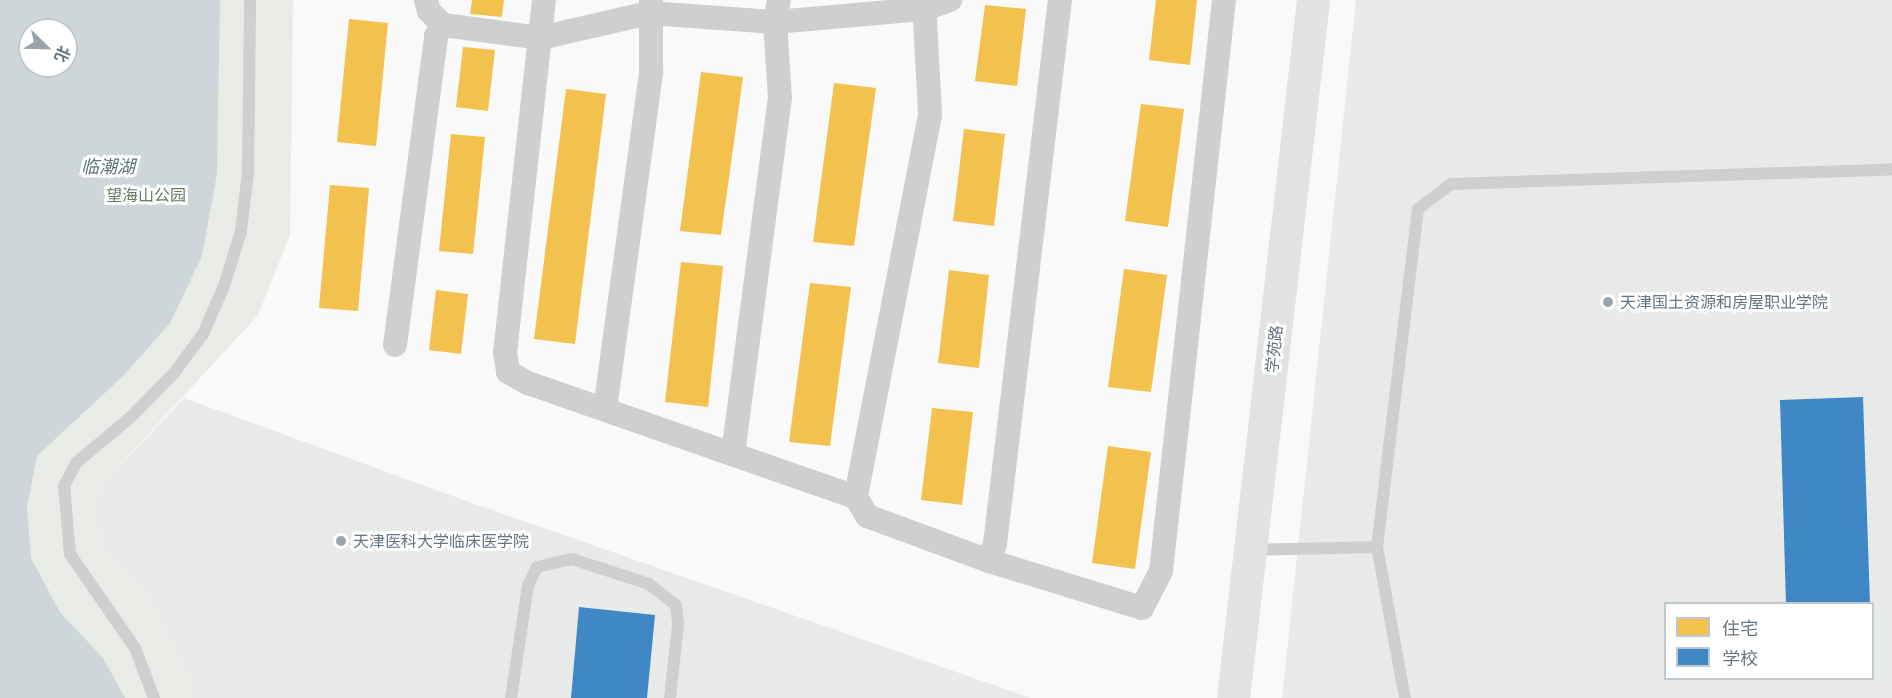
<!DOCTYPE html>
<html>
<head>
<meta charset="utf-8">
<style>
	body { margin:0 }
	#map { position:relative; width:1892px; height:698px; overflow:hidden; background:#f9f9f9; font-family:Inter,"Noto Sans SC",sans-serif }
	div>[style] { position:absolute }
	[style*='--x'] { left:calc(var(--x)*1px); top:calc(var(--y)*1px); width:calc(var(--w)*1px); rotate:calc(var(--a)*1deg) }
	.built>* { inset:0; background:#e8e9e9 }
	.green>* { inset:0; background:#e8ebe6 }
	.water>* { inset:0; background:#ced6d9 }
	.homes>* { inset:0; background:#f2c14e }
	.schools>* { inset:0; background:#3f88c5 }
	.lane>* { height:12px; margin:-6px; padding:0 6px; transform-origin:6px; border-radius:6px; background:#cecfd0 }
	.street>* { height:24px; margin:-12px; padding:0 12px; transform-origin:12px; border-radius:12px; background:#cecfd0 }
	.secondary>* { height:33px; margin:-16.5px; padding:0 16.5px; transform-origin:16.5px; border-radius:16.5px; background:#e1e2e2 }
	.dots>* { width:16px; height:16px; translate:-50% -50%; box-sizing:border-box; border:3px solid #fff; border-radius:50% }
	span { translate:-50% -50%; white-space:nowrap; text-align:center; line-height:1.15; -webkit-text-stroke:6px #fff; paint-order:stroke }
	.park-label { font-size:16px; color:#687a64 }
	.poi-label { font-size:16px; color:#657683 }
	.left { translate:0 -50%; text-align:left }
	.street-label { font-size:16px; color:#657683 }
	.water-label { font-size:18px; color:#60757c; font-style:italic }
	.legend { position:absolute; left:1664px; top:602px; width:210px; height:78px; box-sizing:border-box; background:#fff; border:2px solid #c1c8cd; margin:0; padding:8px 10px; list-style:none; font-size:18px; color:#657683 }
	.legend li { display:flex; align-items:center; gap:12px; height:30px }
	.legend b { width:30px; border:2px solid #c1c8cd }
	.north { position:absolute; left:18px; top:18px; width:60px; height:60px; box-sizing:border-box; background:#fff; border:2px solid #c1c8cd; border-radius:50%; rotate:113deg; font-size:16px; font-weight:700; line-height:24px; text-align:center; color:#657683 }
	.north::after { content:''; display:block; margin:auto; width:21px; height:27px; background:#99a4ac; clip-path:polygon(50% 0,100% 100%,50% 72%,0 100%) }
</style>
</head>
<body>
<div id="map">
	<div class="built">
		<i style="clip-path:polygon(evenodd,1356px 0,1892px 0,1892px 698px,1282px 698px,1356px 0,1666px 604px,1872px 604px,1872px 678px,1666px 678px,1666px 604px)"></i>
		<i style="clip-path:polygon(184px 398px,469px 502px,1031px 698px,192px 698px,189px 678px,148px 598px,109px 557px,95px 525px,98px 489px)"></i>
	</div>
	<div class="green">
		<i style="clip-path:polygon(evenodd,0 0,293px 0,290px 235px,258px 315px,98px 489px,95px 525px,109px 557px,148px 598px,189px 678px,192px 698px,0 698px,0 0,30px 30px,66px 30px,66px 66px,30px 66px,30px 30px)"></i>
	</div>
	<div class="water">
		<i style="clip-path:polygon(evenodd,0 0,220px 0,217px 174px,202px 256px,170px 323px,123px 376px,37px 456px,27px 507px,31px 558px,60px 612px,103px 658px,125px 698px,0 698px,0 0,30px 30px,66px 30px,66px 66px,30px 66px,30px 30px)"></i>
	</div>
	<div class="homes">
		<i style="clip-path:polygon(472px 0,504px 0,502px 17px,470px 14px)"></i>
		<i style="clip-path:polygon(1156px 0,1197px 0,1190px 65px,1149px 60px)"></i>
		<i style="clip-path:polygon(985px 5px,1026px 9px,1017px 86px,975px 81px)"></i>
		<i style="clip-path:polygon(349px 19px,388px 23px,376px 146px,337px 142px)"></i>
		<i style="clip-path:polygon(463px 47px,495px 50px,488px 111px,456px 107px)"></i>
		<i style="clip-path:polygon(701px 72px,743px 77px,721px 235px,680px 231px)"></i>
		<i style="clip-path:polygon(834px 83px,876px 88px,854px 246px,813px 242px)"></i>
		<i style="clip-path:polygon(566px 89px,606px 94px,575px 344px,534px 339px)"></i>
		<i style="clip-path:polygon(1141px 104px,1184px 109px,1168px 227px,1125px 221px)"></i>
		<i style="clip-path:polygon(964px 129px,1005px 134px,994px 226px,953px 221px)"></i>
		<i style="clip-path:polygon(451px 134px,485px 137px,473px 254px,439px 251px)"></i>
		<i style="clip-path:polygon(330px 185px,369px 188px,358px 311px,319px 308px)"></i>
		<i style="clip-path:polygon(681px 262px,723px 266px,708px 407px,665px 402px)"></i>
		<i style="clip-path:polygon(1124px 269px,1167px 275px,1151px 392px,1108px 387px)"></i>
		<i style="clip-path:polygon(949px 270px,989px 275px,979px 368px,938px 363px)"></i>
		<i style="clip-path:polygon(810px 283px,851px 287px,830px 446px,789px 442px)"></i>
		<i style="clip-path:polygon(436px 290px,468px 294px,461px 354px,429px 350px)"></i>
		<i style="clip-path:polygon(932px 408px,973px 412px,962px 505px,921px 500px)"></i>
		<i style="clip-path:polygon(1108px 446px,1151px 452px,1135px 569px,1092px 563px)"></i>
	</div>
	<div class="schools">
		<i style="clip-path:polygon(1863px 397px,1870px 604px,1786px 604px,1780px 400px)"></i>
		<i style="clip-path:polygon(579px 607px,655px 615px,647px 698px,571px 698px)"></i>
	</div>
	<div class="lane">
		<i style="--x:1251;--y:550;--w:126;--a:-1.4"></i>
		<i style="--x:154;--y:698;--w:53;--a:-110.8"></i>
		<i style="--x:135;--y:648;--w:114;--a:-124.7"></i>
		<i style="--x:70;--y:554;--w:68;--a:-95"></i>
		<i style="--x:64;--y:486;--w:26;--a:-62"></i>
		<i style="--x:76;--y:463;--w:73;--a:-40"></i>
		<i style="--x:132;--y:416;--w:60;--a:-45.7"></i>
		<i style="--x:174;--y:373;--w:49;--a:-53.4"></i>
		<i style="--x:203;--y:334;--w:52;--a:-66.4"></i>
		<i style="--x:224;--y:286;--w:58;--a:-72.8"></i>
		<i style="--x:241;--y:231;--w:59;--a:-83.2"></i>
		<i style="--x:248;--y:172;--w:172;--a:-89.3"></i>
		<i style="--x:511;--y:698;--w:114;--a:-81.4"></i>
		<i style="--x:528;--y:585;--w:20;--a:-63"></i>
		<i style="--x:537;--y:567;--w:36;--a:-13"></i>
		<i style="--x:572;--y:559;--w:81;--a:18"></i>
		<i style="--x:649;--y:584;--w:34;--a:38"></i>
		<i style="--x:676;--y:605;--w:20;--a:84"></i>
		<i style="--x:678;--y:625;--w:73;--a:96.3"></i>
		<i style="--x:1405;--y:698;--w:154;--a:-100.5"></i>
		<i style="--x:1377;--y:547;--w:340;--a:-83.1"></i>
		<i style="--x:1418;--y:209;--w:41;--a:-37.1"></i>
		<i style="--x:1451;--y:184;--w:441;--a:-1.9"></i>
	</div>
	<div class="street">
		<i style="--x:426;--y:0;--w:11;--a:75"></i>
		<i style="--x:429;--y:11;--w:20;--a:45"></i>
		<i style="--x:443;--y:25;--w:98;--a:7.6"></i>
		<i style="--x:540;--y:38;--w:112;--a:-12.9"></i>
		<i style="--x:649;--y:13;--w:126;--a:4.1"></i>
		<i style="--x:775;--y:22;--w:151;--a:-5"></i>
		<i style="--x:925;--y:9;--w:27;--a:-20"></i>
		<i style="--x:544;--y:0;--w:354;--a:96.3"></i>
		<i style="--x:505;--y:352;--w:20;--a:81"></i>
		<i style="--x:508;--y:372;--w:23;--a:29"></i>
		<i style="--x:528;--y:383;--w:347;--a:19.2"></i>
		<i style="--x:924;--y:0;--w:115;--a:87"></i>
		<i style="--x:930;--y:115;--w:389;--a:101"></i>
		<i style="--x:856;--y:497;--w:22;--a:60"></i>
		<i style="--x:867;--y:516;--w:130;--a:20.2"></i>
		<i style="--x:989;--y:561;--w:160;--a:17.1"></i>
		<i style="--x:1142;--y:608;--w:42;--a:-62.8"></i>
		<i style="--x:1161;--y:571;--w:574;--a:-83.7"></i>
		<i style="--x:395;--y:345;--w:312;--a:-82.4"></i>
		<i style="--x:436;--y:36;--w:13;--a:-58"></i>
		<i style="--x:605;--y:409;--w:341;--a:-82.2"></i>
		<i style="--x:651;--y:71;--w:71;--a:-90"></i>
		<i style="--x:733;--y:454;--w:359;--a:-82.5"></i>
		<i style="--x:780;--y:98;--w:76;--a:-93.8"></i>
		<i style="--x:775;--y:22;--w:22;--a:-80"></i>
		<i style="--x:989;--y:561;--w:18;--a:-71"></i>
		<i style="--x:995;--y:544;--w:548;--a:-83.19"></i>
	</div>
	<div class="secondary">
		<i style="--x:1233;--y:698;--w:703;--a:-83.46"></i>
	</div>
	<div class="dots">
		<i style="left:1608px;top:302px;background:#99a4ac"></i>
		<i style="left:341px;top:541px;background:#99a4ac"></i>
	</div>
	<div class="park-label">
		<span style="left:146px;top:195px">望海山公园</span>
	</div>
	<div class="poi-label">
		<span class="left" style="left:1620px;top:302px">天津国土资源和房屋职业学院</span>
		<span class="left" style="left:353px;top:541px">天津医科大学临床医学院</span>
	</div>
	<div class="street-label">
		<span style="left:1274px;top:349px;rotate:-84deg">学苑路</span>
	</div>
	<div class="water-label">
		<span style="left:108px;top:167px">临潮湖</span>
	</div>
	<ul class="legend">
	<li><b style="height:16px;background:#f2c14e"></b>住宅</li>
	<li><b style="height:16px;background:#3f88c5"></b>学校</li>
	</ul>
	<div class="north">北</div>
</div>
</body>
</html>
